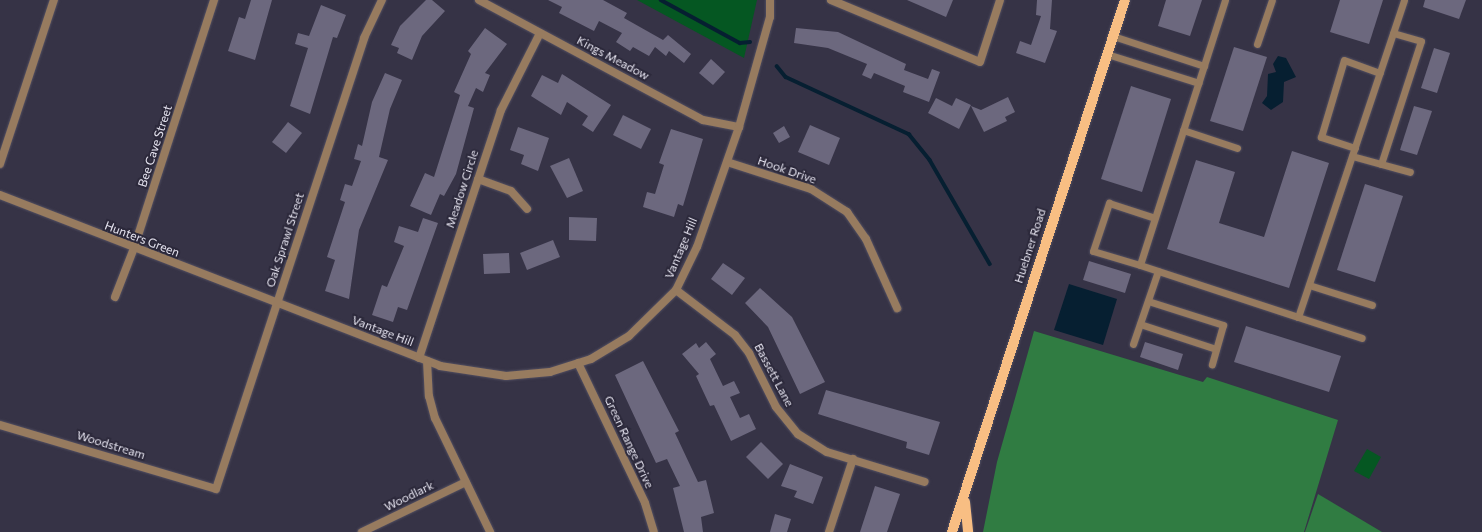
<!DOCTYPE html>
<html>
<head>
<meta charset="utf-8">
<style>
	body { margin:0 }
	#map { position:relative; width:1482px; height:532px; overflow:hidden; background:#363346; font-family:Commissioner,sans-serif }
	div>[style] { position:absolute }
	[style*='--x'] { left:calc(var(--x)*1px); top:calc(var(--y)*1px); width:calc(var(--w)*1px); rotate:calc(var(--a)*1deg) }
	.green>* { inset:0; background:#055722 }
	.forest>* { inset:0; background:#307c42 }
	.water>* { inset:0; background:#061f31 }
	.stream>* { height:3.5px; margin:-1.75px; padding:0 1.75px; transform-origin:1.75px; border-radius:1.75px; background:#061f31 }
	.building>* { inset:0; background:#6c687e }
	.roads { filter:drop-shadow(0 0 1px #524f61) drop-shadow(0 0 1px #524f61) }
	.service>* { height:7px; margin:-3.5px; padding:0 3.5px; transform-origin:3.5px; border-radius:3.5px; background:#977b5f }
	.minor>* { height:8px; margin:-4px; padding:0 4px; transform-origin:4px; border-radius:4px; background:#977b5f }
	.primary>* { height:10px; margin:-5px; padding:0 5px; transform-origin:5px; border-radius:5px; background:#f8be83 }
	span { translate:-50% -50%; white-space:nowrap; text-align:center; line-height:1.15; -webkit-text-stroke:4px #2c293b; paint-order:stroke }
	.street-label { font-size:12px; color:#e7e5f1 }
</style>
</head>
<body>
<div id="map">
	<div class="green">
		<i style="clip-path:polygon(637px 0,757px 0,744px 58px)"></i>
		<i style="clip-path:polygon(1367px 449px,1381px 457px,1369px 479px,1354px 471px)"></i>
	</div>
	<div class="forest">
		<i style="clip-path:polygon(1034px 331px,1203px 382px,1207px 377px,1338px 420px,1304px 532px,983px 532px,997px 462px)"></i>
		<i style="clip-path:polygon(1318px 494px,1382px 532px,1305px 532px)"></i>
	</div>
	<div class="water">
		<i style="clip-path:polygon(1278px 56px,1286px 58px,1296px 77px,1284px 82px,1283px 102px,1271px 110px,1262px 103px,1267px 96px,1268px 74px,1276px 72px,1273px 64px)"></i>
		<i style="clip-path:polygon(1069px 284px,1117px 299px,1103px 345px,1054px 330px)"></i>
	</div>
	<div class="stream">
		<i style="--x:661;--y:0;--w:90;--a:28.6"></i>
		<i style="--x:740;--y:43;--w:10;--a:-6"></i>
		<i style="--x:777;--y:66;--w:14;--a:51"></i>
		<i style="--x:786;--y:77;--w:136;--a:24.9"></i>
		<i style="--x:909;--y:134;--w:33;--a:51"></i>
		<i style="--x:930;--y:160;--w:120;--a:60"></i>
	</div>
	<div class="building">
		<i style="clip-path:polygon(251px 0,272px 0,255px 60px,228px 51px,239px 17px,245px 19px)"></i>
		<i style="clip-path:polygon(426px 0,432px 0,445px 11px,422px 36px,412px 60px,397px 53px,399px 48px,391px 45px,400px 26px)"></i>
		<i style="clip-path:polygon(548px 0,603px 0,627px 13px,624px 18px,663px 40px,668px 35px,691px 54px,684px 63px,669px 51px,666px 56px,655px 47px,649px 56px,633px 47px,630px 51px,616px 42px,622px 33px,599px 21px,594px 31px,559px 13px,562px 7px)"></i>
		<i style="clip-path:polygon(907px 0,953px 0,946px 17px)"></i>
		<i style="clip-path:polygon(1037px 0,1052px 0,1050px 29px,1057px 31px,1045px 63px,1016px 53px,1020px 41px,1031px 45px,1041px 16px,1036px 15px)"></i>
		<i style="clip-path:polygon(1166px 0,1202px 0,1190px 36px,1158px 26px)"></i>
		<i style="clip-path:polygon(1340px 0,1383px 0,1369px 44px,1330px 32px)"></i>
		<i style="clip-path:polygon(1425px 0,1466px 0,1459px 19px,1423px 7px)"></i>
		<i style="clip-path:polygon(321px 5px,346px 15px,337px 38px,333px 37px,310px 114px,290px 106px,308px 48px,295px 44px,298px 33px,309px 36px)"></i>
		<i style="clip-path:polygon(485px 28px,507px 44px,485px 73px,490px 75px,483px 92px,476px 88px,468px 106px,474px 108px,456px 174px,444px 196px,440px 194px,431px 215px,410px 206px,425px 173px,434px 177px,460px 95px,454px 92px,471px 54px,468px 51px)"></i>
		<i style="clip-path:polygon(796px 28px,838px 32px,906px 64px,904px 70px,928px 79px,932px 69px,940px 72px,929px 102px,903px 92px,905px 86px,874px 73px,871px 79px,862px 75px,867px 64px,828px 48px,794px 43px)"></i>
		<i style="clip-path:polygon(1234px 47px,1267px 57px,1243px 131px,1210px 121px)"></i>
		<i style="clip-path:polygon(1434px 48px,1450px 53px,1437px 93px,1421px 88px)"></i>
		<i style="clip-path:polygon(711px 59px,725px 72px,713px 85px,699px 73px)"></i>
		<i style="clip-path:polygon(385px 73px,402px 80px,390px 109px,379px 157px,388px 160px,359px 230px,349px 299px,325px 291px,335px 260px,327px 257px,345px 202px,340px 200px,345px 184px,352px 186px,361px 161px,354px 159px,358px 144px,362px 146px,372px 102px)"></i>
		<i style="clip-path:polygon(562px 74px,611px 105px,593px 132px,582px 125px,588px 116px,567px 102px,561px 115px,531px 96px,542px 75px,558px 83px)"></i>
		<i style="clip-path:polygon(1131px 86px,1171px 99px,1142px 192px,1101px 179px)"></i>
		<i style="clip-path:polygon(1008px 97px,1015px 112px,1005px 117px,1007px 121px,984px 132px,971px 106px,981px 110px)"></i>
		<i style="clip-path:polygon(936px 98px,952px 106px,956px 98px,971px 105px,959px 129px,928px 113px)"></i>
		<i style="clip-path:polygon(1414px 106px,1432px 111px,1417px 155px,1400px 150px)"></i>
		<i style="clip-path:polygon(623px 115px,651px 129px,641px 149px,613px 135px)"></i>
		<i style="clip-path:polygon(288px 122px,302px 133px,286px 153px,272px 142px)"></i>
		<i style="clip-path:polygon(810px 125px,840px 138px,829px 165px,798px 152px)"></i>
		<i style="clip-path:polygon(784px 126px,790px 137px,779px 143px,773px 133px)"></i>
		<i style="clip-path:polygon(518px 127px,549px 138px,538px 171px,521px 164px,524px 155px,510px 150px)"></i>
		<i style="clip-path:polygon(671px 129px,703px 139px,683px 206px,678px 204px,674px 217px,643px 207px,647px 192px,655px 194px,664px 165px,659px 163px)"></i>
		<i style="clip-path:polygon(1292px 151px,1329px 163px,1289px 288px,1167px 249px,1196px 160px,1235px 172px,1219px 223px,1264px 237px)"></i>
		<i style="clip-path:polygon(569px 158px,583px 191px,567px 198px,550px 166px)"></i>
		<i style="clip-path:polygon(1365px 184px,1403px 196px,1375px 282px,1337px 270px)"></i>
		<i style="clip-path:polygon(569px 217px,597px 218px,596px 241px,569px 240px)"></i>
		<i style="clip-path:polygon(423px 218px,438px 223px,407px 310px,398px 307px,393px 322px,372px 315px,382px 285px,387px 287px,404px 246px,394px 242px,399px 226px,418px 232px)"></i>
		<i style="clip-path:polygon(553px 240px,560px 257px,527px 270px,520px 253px)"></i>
		<i style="clip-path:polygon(509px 253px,510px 273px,484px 274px,483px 254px)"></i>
		<i style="clip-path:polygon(1089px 261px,1131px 274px,1125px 293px,1083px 280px)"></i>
		<i style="clip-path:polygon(723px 263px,745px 278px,732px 295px,711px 279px)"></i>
		<i style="clip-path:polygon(760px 288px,792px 317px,825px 382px,800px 394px,768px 327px,745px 303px)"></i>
		<i style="clip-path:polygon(1246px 326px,1341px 356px,1329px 392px,1234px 362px)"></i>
		<i style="clip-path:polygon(706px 342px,716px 354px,710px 359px,723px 386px,734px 381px,740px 393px,730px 397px,740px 418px,749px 414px,756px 429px,731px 441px,714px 405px,710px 406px,696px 376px,699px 374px,682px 354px,696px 343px,699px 348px)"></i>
		<i style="clip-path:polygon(1145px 342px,1183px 354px,1178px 370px,1140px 357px)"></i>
		<i style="clip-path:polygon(643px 361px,679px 431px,675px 433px,698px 482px,706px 480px,714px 513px,701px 517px,703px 532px,684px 532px,673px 488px,680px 486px,667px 459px,656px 463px,615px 375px)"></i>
		<i style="clip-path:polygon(826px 390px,940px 422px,929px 455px,906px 448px,907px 442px,818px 414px)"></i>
		<i style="clip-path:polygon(761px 442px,783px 464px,768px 479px,746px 457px)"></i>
		<i style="clip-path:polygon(790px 464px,823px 477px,813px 504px,794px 497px,797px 491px,781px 486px)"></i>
		<i style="clip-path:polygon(875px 486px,900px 494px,887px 532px,860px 532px)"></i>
		<i style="clip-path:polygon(775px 514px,791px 519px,787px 532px,770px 532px)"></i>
	</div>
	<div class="roads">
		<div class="service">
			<i style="--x:1225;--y:0;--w:278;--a:107.8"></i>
			<i style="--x:1140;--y:265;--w:166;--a:18.2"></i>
			<i style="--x:1298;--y:317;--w:334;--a:-71.5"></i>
			<i style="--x:1113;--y:36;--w:96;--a:18.2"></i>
			<i style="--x:1257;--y:44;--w:46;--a:-71.2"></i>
			<i style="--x:1107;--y:54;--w:96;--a:17.5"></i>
			<i style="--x:1183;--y:130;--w:57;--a:18.4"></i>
			<i style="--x:1355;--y:148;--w:36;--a:-162"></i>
			<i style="--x:1321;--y:137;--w:80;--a:-73.4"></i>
			<i style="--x:1344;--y:60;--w:38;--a:20"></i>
			<i style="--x:1352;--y:156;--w:60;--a:15.4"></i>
			<i style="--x:1381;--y:164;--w:129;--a:-72"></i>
			<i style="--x:1421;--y:41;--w:29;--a:-164"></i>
			<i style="--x:1140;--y:265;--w:49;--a:-163.4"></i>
			<i style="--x:1093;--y:251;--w:51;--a:-71.6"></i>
			<i style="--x:1109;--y:203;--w:48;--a:18.1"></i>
			<i style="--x:1309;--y:285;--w:66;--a:17.6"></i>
			<i style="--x:1148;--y:301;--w:79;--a:17.7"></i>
			<i style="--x:1223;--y:325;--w:41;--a:105.8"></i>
			<i style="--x:1298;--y:317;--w:67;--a:18.2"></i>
			<i style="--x:1140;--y:324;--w:80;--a:18.2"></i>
			<i style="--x:1133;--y:344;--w:77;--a:-71.1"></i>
		</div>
		<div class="minor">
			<i style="--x:479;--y:0;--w:254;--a:28.2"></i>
			<i style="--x:703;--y:120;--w:37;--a:11"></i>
			<i style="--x:831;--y:0;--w:161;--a:22.6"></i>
			<i style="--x:980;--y:62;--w:65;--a:-72.1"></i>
			<i style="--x:727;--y:162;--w:88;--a:17.8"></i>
			<i style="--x:811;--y:189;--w:43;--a:32.6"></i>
			<i style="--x:847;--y:212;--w:33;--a:55"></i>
			<i style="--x:866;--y:239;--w:76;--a:65.8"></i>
			<i style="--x:0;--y:164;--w:173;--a:-71.8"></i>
			<i style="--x:478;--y:179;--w:35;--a:20"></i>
			<i style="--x:511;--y:191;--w:24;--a:48"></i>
			<i style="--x:0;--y:195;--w:472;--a:21.2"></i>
			<i style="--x:440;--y:366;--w:67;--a:8.6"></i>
			<i style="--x:506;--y:376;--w:44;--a:-5.2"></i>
			<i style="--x:550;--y:372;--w:43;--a:-17.6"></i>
			<i style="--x:591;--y:359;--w:44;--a:-31.2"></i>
			<i style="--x:629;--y:336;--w:66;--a:-44.4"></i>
			<i style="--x:676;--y:290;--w:48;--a:-64"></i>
			<i style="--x:697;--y:247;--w:127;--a:-70.7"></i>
			<i style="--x:739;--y:127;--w:114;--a:-74.3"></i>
			<i style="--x:770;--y:17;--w:17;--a:-90"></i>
			<i style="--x:676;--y:290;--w:74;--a:37.3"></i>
			<i style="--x:735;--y:335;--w:23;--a:52"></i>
			<i style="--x:749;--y:353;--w:60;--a:63.4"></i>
			<i style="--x:776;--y:407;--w:35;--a:51"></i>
			<i style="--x:798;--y:434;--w:34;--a:32"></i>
			<i style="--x:827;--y:452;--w:102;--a:17"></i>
			<i style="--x:115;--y:297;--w:53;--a:-68.8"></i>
			<i style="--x:134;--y:248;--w:261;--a:-72.1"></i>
			<i style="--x:419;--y:358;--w:261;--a:-71.7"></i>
			<i style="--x:501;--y:110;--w:86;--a:-63.1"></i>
			<i style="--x:427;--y:361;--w:35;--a:87"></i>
			<i style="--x:429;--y:396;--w:23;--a:75"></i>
			<i style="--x:435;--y:418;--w:127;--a:64.2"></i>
			<i style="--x:578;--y:363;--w:155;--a:64.4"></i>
			<i style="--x:645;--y:503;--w:30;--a:73"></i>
			<i style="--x:0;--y:425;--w:225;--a:16.5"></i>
			<i style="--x:216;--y:489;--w:475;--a:-71.8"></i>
			<i style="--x:364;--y:38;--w:42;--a:-64.7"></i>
			<i style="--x:362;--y:532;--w:115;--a:-25.7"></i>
			<i style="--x:829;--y:532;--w:77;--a:-71.8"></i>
		</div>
		<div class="primary">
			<i style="--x:965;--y:502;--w:30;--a:84"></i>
			<i style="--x:952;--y:532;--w:559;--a:-71.99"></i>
		</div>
	</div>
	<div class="street-label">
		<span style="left:613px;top:58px;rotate:28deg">Kings Meadow</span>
		<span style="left:155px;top:146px;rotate:-72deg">Bee Cave Street</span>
		<span style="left:787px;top:170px;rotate:19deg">Hook Drive</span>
		<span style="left:462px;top:189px;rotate:-72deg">Meadow Circle</span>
		<span style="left:142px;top:239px;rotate:21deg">Hunters Green</span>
		<span style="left:285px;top:240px;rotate:-72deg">Oak Sprawl Street</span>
		<span style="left:1030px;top:246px;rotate:-72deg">Huebner Road</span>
		<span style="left:681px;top:248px;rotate:-67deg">Vantage Hill</span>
		<span style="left:383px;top:331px;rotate:21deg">Vantage Hill</span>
		<span style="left:774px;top:375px;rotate:62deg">Bassett Lane</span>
		<span style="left:629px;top:442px;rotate:65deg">Green Range Drive</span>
		<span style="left:111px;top:445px;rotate:17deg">Woodstream</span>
		<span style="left:409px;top:496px;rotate:-26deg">Woodlark</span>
	</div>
</div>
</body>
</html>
